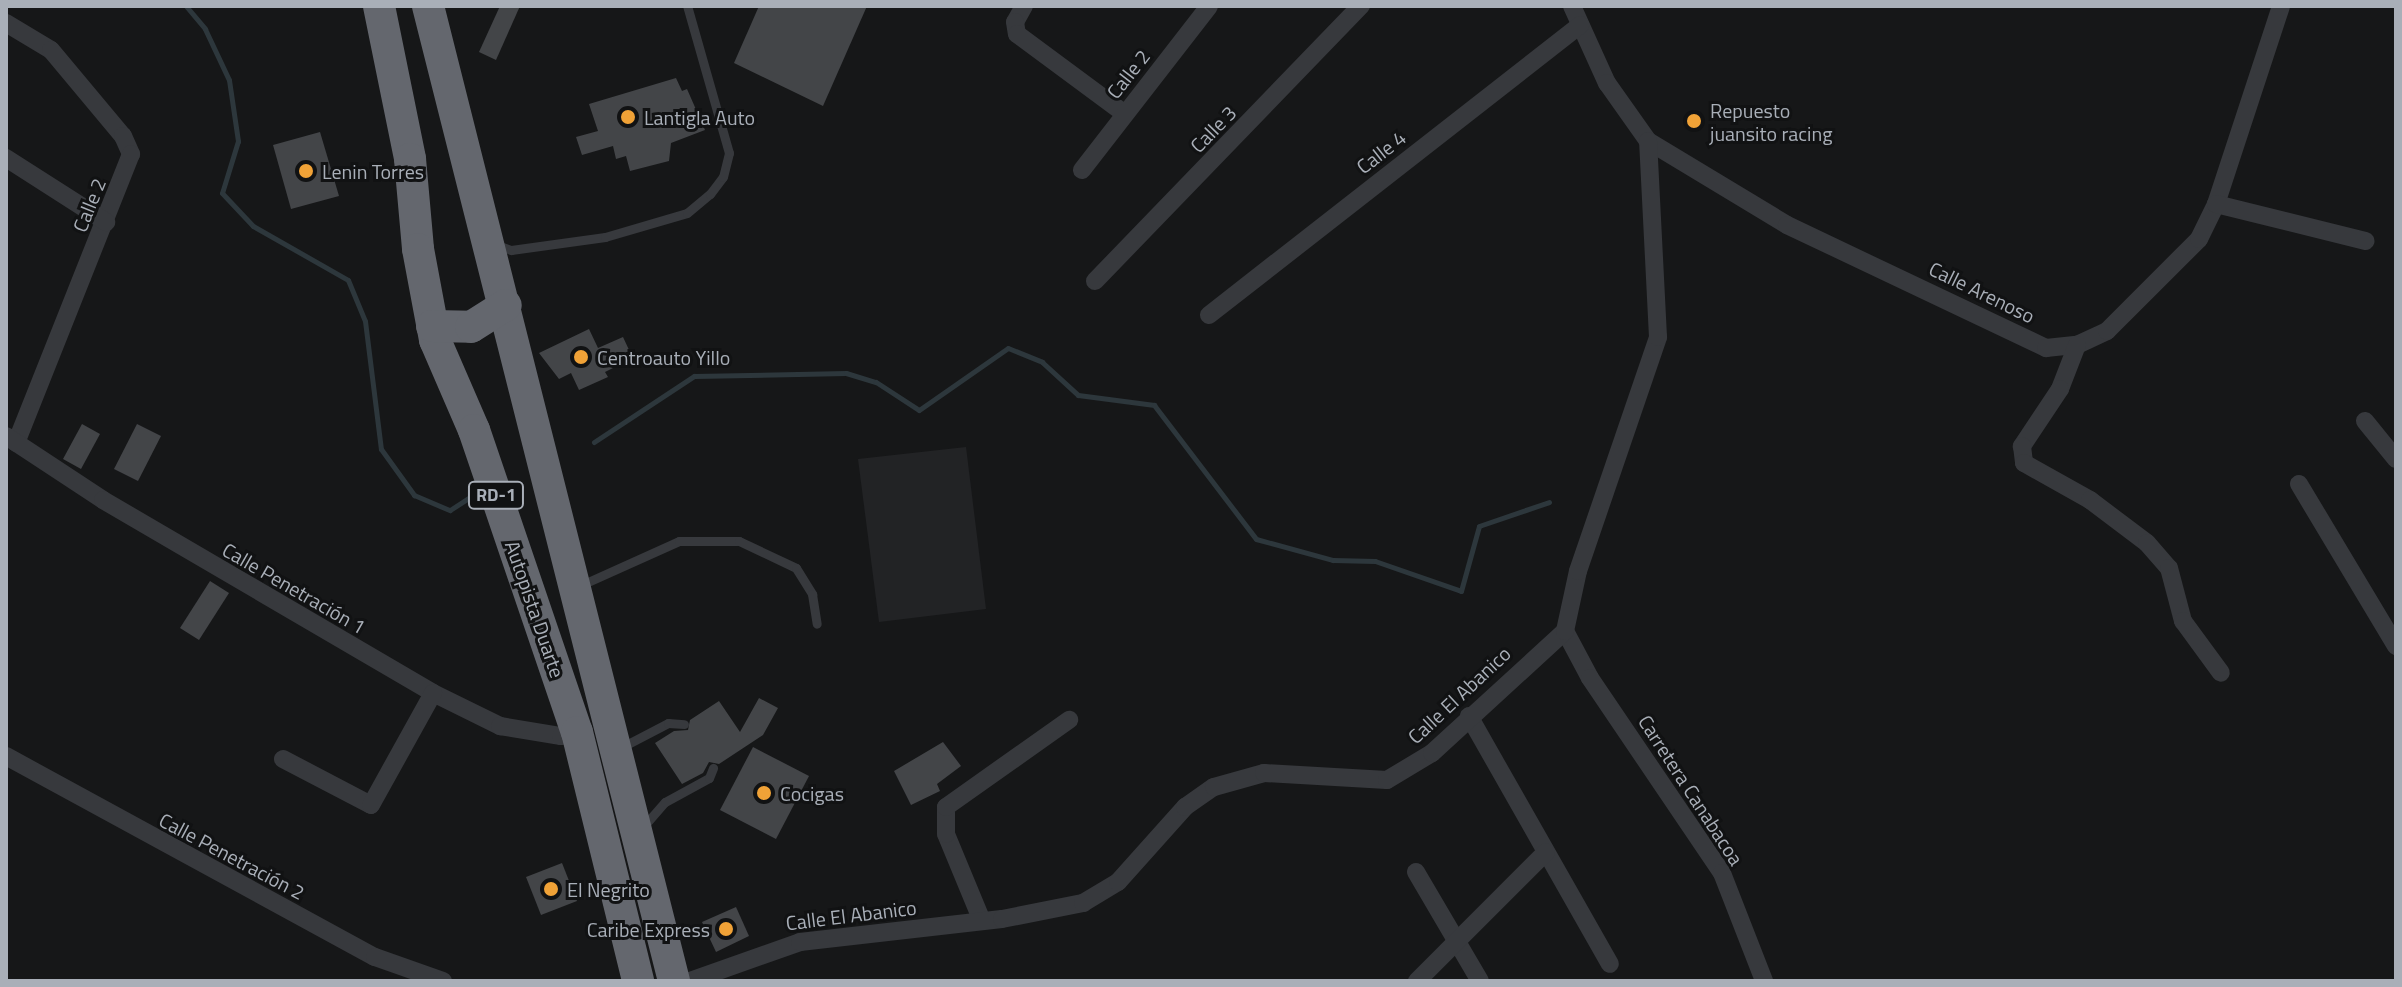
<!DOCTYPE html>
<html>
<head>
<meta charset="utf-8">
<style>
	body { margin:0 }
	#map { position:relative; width:2402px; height:987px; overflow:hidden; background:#161718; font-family:"Titillium Web",sans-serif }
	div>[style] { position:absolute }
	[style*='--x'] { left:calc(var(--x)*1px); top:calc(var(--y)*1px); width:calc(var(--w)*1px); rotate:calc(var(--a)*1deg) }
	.built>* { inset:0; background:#222325 }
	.stream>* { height:5px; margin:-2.5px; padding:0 2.5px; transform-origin:2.5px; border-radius:2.5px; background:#2d373c }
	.building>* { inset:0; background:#434548 }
	.service>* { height:9px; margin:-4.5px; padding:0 4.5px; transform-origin:4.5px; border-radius:4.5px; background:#37393d }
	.minor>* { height:18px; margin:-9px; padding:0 9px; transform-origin:9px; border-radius:9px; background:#37393d }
	.motorway>* { height:32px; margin:-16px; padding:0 16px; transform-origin:16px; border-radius:16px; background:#64676e }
	.dots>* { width:22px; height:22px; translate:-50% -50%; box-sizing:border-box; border:4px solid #111213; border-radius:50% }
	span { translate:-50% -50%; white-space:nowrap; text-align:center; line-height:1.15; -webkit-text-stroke:6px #111213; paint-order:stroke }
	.shield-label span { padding:2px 6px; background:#111213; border:2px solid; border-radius:6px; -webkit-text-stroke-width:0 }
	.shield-label { font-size:18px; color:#a9afb8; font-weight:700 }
	.street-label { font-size:20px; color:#a9afb8 }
	.poi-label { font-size:20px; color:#a9afb8 }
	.left { translate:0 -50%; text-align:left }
	.right { translate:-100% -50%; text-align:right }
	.frame { position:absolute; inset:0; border:8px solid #a9afb8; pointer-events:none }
</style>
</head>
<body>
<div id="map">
	<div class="built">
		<i style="clip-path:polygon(966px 447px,986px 609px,879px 622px,858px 459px)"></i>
	</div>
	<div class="stream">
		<i style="--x:186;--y:6;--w:30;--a:50"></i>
		<i style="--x:205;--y:29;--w:56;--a:64.8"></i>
		<i style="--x:229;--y:80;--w:62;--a:81.6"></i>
		<i style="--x:238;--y:141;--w:54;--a:107.1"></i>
		<i style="--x:222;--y:193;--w:45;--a:46.8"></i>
		<i style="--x:253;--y:226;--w:109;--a:29.6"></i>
		<i style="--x:348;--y:280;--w:44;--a:67.5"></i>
		<i style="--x:365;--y:321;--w:129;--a:82.9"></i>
		<i style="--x:381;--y:449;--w:57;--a:54.3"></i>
		<i style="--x:414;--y:495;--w:39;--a:23"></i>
		<i style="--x:450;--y:510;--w:30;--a:-33"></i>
		<i style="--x:594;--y:442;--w:120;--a:-33.4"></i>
		<i style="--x:694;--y:376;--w:152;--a:-1.1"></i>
		<i style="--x:846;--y:373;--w:31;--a:17"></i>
		<i style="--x:876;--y:382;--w:51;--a:33.1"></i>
		<i style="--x:919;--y:410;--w:108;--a:-34.9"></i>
		<i style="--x:1008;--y:348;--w:37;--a:22"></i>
		<i style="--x:1042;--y:362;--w:49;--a:42.5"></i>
		<i style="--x:1078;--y:395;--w:77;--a:7.5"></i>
		<i style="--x:1154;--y:405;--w:168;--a:52.7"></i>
		<i style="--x:1256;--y:539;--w:80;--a:15.3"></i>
		<i style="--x:1333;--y:560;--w:42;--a:1.4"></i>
		<i style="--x:1375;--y:561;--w:91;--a:19.2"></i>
		<i style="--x:1461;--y:591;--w:67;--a:-74.5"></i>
		<i style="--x:1479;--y:526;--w:74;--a:-18.9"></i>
	</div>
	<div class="building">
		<i style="clip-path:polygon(500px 6px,520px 6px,496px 60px,479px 52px)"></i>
		<i style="clip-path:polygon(759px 6px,867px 6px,823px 106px,734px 63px)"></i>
		<i style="clip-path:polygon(676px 78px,682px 91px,687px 89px,705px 130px,671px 143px,669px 161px,630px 171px,626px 156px,616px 159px,613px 146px,582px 155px,576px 137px,598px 131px,589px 104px)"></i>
		<i style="clip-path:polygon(320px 132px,339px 196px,291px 209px,273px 145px)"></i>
		<i style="clip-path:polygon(589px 329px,598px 348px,623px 337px,630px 352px,612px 361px,615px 367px,605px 372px,608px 377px,579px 390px,571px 373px,559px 379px,539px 353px)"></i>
		<i style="clip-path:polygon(82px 424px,100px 434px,81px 469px,63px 459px)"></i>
		<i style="clip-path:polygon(137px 424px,161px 436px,138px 481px,114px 469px)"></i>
		<i style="clip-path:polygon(210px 581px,229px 593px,199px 640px,180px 628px)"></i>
		<i style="clip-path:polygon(759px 698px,778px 708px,763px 735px,719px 764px,709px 762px,703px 773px,682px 784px,655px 743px,674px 731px,688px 730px,690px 720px,719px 701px,740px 732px)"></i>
		<i style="clip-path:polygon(943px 742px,961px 766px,937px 784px,940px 791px,911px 805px,894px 771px)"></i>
		<i style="clip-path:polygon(753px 747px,809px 776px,776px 839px,720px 810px)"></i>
		<i style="clip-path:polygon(562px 863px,577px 901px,541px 915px,526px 877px)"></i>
		<i style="clip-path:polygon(736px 907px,749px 936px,716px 952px,702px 922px)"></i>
	</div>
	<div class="service">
		<i style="--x:497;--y:245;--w:15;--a:20"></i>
		<i style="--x:511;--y:250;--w:95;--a:-7.9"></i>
		<i style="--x:605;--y:237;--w:85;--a:-16.3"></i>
		<i style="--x:687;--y:213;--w:30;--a:-40"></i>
		<i style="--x:710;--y:194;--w:21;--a:-53"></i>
		<i style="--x:723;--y:177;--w:25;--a:-76"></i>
		<i style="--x:729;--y:153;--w:153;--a:-105.9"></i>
		<i style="--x:579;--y:586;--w:110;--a:-24.2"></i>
		<i style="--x:679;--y:541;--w:60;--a:0"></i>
		<i style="--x:739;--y:541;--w:63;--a:25.3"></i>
		<i style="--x:796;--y:568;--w:31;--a:58"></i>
		<i style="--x:812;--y:594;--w:30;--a:81"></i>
		<i style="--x:622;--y:747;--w:52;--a:-27.6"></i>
		<i style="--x:668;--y:723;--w:16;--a:4"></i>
		<i style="--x:643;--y:827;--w:33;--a:-49"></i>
		<i style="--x:665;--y:802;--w:50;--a:-28.6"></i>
		<i style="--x:709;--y:778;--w:11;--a:-68"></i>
	</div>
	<div class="minor">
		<i style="--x:1024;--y:6;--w:18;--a:119"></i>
		<i style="--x:1015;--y:22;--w:12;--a:81"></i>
		<i style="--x:1017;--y:34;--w:134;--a:36.5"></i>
		<i style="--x:1572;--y:6;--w:85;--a:65.6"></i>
		<i style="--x:1607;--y:83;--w:71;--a:54.7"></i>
		<i style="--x:1648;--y:141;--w:162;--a:31.1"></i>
		<i style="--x:1787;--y:225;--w:287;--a:25.4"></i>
		<i style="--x:2046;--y:348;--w:31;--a:-6"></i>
		<i style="--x:2077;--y:345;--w:33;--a:-25"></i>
		<i style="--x:2107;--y:331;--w:130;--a:-45"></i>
		<i style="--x:2199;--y:239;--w:39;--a:-64"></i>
		<i style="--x:2216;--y:204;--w:208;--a:-71.8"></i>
		<i style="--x:6;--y:23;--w:52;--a:31"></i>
		<i style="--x:51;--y:50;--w:112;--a:50.1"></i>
		<i style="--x:123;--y:136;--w:20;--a:66"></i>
		<i style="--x:131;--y:154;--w:311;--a:111.7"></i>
		<i style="--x:6;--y:158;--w:119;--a:32.6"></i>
		<i style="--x:1082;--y:170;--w:207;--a:-52.2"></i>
		<i style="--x:2216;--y:204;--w:154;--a:13.9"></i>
		<i style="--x:1095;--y:281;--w:383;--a:-46"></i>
		<i style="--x:1209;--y:315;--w:471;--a:-38"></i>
		<i style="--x:2077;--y:345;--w:47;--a:111.1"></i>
		<i style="--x:2060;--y:389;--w:69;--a:123.7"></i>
		<i style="--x:2022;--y:446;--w:17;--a:83"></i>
		<i style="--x:2024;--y:463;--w:76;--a:29.3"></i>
		<i style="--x:2090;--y:500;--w:71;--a:37"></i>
		<i style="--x:2147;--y:543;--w:33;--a:49"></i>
		<i style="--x:2169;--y:568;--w:55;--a:75.2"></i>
		<i style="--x:2183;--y:621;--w:64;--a:53.8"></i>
		<i style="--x:2365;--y:421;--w:49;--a:50.8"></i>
		<i style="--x:6;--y:436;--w:116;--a:33.4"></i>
		<i style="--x:103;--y:500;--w:382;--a:30.3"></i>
		<i style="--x:433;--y:693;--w:75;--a:26.2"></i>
		<i style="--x:500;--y:726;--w:62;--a:9.3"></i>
		<i style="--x:561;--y:736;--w:16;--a:-14"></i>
		<i style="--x:2299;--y:484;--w:189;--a:59.1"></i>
		<i style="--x:1565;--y:631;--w:53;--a:62"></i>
		<i style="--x:1590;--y:678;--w:235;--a:55.9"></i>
		<i style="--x:1722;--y:873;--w:116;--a:68.7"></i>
		<i style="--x:1469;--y:716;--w:285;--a:60.4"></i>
		<i style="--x:6;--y:756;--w:420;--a:28.6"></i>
		<i style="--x:375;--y:957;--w:72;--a:19.4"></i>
		<i style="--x:283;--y:759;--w:99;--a:27.6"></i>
		<i style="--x:371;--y:805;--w:128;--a:-61"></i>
		<i style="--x:1416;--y:872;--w:126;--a:59.6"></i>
		<i style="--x:982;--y:921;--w:94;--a:-112.5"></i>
		<i style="--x:946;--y:834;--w:27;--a:-90"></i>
		<i style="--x:946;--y:807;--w:151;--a:-35.3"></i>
		<i style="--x:690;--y:981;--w:117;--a:-19.5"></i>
		<i style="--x:800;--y:942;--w:203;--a:-6.5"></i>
		<i style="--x:1002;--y:919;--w:83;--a:-11.2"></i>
		<i style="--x:1083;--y:903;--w:41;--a:-31"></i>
		<i style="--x:1118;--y:882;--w:101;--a:-48.2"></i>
		<i style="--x:1185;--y:807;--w:35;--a:-35"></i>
		<i style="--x:1214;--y:787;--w:52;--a:-15.6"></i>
		<i style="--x:1264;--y:773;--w:123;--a:3.3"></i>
		<i style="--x:1387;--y:780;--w:52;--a:-31"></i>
		<i style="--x:1432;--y:753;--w:180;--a:-42.5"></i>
		<i style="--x:1565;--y:631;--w:61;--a:-77.8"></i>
		<i style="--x:1578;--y:571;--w:247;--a:-71.1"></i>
		<i style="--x:1658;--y:337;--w:196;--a:-92.9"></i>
		<i style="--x:1417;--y:981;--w:182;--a:-45"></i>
	</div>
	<div class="motorway">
		<i style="--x:379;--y:6;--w:156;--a:78.5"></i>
		<i style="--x:410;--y:159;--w:90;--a:84.9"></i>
		<i style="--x:418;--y:249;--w:93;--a:79.4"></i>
		<i style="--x:435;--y:340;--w:98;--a:66.6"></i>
		<i style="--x:474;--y:430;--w:319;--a:71.2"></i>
		<i style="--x:577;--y:732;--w:256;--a:76.2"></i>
		<i style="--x:428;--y:6;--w:1006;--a:75.84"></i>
		<i style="--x:432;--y:326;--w:39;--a:1"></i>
		<i style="--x:471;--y:327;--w:41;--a:-32.2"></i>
	</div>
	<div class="dots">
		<i style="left:628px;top:117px;background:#f0a237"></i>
		<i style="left:1694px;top:121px;background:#f0a237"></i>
		<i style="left:306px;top:171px;background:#f0a237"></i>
		<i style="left:581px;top:357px;background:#f0a237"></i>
		<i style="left:764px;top:793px;background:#f0a237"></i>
		<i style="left:551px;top:889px;background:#f0a237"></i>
		<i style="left:726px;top:929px;background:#f0a237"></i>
	</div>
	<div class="shield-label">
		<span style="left:496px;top:495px">RD-1</span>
	</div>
	<div class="street-label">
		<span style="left:1128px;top:74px;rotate:-52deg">Calle 2</span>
		<span style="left:1213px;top:129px;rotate:-46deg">Calle 3</span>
		<span style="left:1381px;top:152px;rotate:-38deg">Calle 4</span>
		<span style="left:89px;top:205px;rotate:-68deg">Calle 2</span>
		<span style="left:1982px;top:292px;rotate:26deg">Calle Arenoso</span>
		<span style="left:294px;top:588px;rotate:30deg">Calle Penetración 1</span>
		<span style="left:535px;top:609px;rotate:71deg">Autopista Duarte</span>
		<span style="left:1459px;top:695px;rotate:-43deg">Calle El Abanico</span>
		<span style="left:1691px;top:790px;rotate:57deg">Carretera Canabacoa</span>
		<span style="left:232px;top:856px;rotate:28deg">Calle Penetración 2</span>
		<span style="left:851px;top:915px;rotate:-7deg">Calle El Abanico</span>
	</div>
	<div class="poi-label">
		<span class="left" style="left:1710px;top:122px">Repuesto<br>juansito racing</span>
		<span class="left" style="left:644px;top:117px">Lantigla Auto</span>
		<span class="left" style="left:322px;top:171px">Lenin Torres</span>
		<span class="left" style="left:597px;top:357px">Centroauto Yillo</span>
		<span class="left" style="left:780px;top:793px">Cocigas</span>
		<span class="left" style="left:567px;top:889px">El Negrito</span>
		<span class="right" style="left:710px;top:929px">Caribe Express</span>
	</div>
	<div class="frame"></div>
</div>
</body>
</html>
